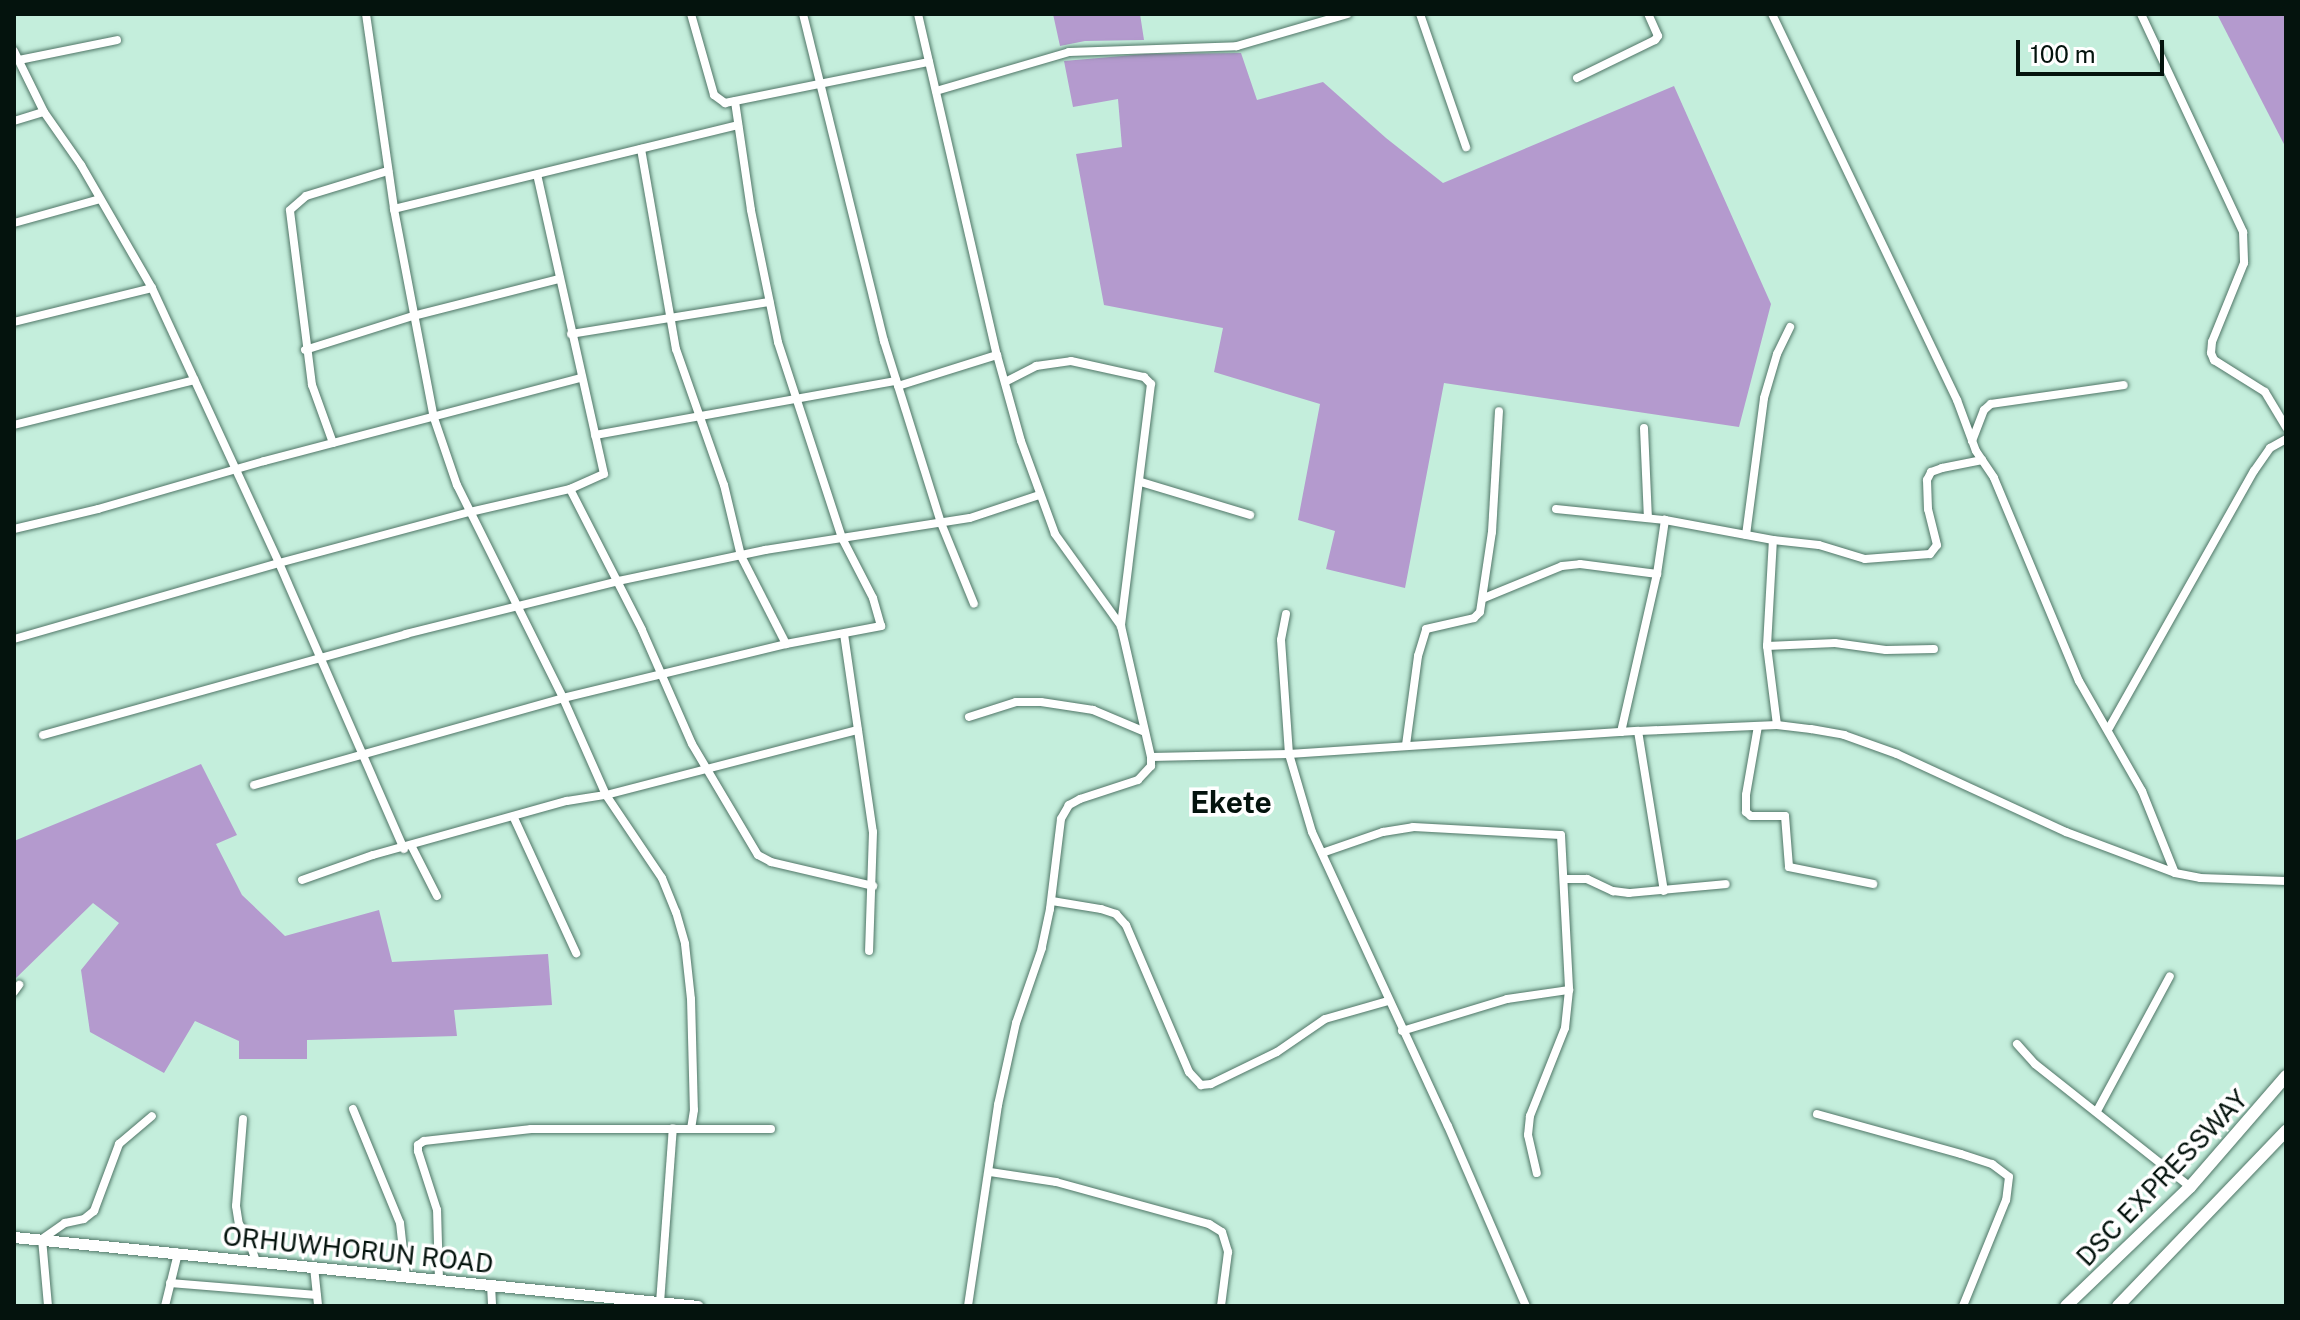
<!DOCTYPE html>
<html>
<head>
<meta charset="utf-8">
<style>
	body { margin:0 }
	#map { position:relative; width:2300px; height:1320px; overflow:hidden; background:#c4eedc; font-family:"Public Sans",sans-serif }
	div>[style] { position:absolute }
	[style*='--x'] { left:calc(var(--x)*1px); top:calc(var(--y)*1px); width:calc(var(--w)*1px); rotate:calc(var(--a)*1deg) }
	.forest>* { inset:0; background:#b49ace }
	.roads { filter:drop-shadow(0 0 2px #507667) drop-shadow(0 0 2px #507667) }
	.street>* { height:8px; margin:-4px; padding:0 4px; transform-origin:4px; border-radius:4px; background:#fff }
	.secondary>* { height:11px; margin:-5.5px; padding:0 5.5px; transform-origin:5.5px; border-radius:5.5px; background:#fff }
	.primary>* { height:12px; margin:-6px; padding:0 6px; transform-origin:6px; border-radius:6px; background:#fff }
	span { translate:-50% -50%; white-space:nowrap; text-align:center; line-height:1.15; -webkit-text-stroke:7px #fff; paint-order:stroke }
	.street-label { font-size:26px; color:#04130d }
	.quarter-label { font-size:30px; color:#04130d; font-weight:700 }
	.frame { position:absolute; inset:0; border:16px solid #04130d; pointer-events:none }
	.scale { position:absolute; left:2016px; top:40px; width:148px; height:36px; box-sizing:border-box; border:4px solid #04130d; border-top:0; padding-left:10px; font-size:24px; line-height:28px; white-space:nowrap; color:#04130d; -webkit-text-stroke:6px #fff; paint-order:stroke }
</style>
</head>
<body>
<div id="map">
	<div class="forest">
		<i style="clip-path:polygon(1053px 14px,1140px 14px,1144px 40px,1085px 41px,1060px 46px)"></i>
		<i style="clip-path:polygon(2217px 14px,2286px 14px,2286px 148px)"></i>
		<i style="clip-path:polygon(1241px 53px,1257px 100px,1323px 82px,1386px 138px,1443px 183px,1674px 86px,1771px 304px,1739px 427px,1444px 383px,1405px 588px,1326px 569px,1335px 531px,1298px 520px,1320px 404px,1214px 372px,1223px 328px,1104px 305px,1076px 154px,1122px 147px,1118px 99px,1073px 107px,1064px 61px,1145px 54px)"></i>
		<i style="clip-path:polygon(201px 764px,237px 835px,216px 844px,242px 895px,285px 936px,379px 910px,392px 962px,548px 954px,552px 1005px,454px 1010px,457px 1036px,307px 1040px,307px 1059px,239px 1059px,239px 1041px,195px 1021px,164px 1073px,90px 1032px,81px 970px,119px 923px,93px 903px,14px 980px,14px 841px)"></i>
	</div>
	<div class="roads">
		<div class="street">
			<i style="--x:366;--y:14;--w:197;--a:81.8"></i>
			<i style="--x:394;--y:209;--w:213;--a:79.2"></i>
			<i style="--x:434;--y:418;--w:71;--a:71.1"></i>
			<i style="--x:457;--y:485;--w:238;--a:63.5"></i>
			<i style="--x:563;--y:698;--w:106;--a:66.1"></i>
			<i style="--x:606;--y:795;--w:100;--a:56"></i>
			<i style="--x:662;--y:878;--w:37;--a:68"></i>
			<i style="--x:676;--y:912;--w:33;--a:74"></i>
			<i style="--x:685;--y:944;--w:55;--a:83.8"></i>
			<i style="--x:691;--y:999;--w:111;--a:88.5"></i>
			<i style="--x:694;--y:1110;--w:18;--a:99"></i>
			<i style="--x:691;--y:14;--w:84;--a:74.1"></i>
			<i style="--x:714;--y:95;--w:14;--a:36"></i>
			<i style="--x:725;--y:103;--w:208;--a:-11.4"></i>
			<i style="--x:803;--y:14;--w:337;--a:76.1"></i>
			<i style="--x:884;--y:341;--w:191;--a:72.6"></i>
			<i style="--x:941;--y:523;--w:87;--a:67.8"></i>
			<i style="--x:918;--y:14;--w:350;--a:77"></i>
			<i style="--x:997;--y:355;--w:89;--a:74.4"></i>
			<i style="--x:1021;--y:441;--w:99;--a:69.9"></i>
			<i style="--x:1055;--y:534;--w:113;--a:54.3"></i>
			<i style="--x:1121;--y:626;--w:134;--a:77.1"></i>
			<i style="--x:1151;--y:757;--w:9;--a:90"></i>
			<i style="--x:1151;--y:766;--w:19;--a:133"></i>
			<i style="--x:1138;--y:780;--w:61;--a:161.9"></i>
			<i style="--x:1080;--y:799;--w:13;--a:151"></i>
			<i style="--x:1069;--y:805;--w:16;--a:120"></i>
			<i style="--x:1061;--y:819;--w:91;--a:97"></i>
			<i style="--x:1050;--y:909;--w:40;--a:102"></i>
			<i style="--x:1042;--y:948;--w:79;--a:109.1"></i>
			<i style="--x:1016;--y:1023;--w:84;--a:102.4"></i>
			<i style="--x:998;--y:1105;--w:203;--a:98.5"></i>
			<i style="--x:1420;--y:14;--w:141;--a:70.9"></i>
			<i style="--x:1772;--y:14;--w:428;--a:64.4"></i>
			<i style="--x:1957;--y:400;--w:54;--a:69.6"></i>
			<i style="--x:1976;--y:451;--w:32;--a:56"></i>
			<i style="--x:1994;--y:478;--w:220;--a:67.3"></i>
			<i style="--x:2079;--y:681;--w:127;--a:60.2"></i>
			<i style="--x:2142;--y:791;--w:88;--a:68.1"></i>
			<i style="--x:2141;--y:14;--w:241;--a:64.9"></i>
			<i style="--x:2243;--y:232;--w:31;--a:88"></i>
			<i style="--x:2244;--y:263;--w:85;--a:112.1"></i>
			<i style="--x:2212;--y:342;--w:11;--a:95"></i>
			<i style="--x:2211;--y:353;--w:8;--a:67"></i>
			<i style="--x:2214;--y:360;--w:60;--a:32.1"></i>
			<i style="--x:2265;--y:392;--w:41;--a:59"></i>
			<i style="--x:14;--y:51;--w:68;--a:63.8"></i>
			<i style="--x:44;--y:112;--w:65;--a:55.1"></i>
			<i style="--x:81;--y:165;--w:142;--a:60"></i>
			<i style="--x:152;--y:288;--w:303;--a:65.2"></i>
			<i style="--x:279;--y:563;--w:312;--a:66.4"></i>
			<i style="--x:19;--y:60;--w:100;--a:-11.5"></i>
			<i style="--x:1577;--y:78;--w:87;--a:-26"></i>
			<i style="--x:1655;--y:40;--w:5;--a:-53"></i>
			<i style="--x:1658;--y:36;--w:24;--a:-114"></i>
			<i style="--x:936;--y:91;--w:139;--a:-16.3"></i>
			<i style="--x:1069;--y:52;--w:168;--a:-2"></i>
			<i style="--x:1237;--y:46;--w:115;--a:-16.2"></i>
			<i style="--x:14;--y:121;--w:31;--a:-17"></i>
			<i style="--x:641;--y:149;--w:203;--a:80.1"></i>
			<i style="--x:676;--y:349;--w:144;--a:70.6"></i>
			<i style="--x:724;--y:485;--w:73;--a:76.5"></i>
			<i style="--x:741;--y:556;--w:99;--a:62.9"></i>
			<i style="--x:394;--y:209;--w:354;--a:-13.7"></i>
			<i style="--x:14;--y:223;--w:89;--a:-15.6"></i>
			<i style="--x:14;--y:322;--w:142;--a:-13.8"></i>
			<i style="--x:571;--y:334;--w:201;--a:-9.2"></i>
			<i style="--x:305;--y:350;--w:113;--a:-17.5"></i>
			<i style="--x:413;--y:316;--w:151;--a:-14.2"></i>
			<i style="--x:1007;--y:381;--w:33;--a:-27"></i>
			<i style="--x:1036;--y:366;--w:35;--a:-8"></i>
			<i style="--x:1071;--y:361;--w:75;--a:12.4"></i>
			<i style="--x:1144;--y:377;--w:10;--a:45"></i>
			<i style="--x:1151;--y:384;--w:244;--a:97.1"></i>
			<i style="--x:898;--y:386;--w:104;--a:-17.4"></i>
			<i style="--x:14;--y:425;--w:186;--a:-14"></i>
			<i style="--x:1644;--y:428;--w:90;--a:87.5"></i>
			<i style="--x:595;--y:435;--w:306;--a:-10.2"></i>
			<i style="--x:1972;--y:441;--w:33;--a:-69"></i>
			<i style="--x:1984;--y:410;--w:9;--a:-41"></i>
			<i style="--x:1991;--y:404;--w:134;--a:-8.1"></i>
			<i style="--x:333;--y:443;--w:62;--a:-109.9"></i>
			<i style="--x:312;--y:385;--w:176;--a:-97.2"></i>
			<i style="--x:290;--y:210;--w:21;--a:-41"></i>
			<i style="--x:306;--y:196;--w:86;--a:-17"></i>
			<i style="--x:1141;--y:482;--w:114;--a:16.8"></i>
			<i style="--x:570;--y:489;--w:158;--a:62.9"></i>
			<i style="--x:642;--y:630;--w:124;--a:66.3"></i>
			<i style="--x:692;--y:744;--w:129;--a:59.3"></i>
			<i style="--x:758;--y:855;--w:15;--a:28"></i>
			<i style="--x:771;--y:862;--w:105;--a:13.2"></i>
			<i style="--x:1556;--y:509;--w:110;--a:5.8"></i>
			<i style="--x:1665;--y:520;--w:110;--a:10.5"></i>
			<i style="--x:14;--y:529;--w:86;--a:-13.4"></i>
			<i style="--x:98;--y:509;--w:173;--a:-16.1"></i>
			<i style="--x:264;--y:461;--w:328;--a:-14.7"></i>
			<i style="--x:1746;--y:535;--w:138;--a:-82.5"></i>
			<i style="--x:1764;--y:398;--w:46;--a:-73.5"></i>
			<i style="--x:1777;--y:354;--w:30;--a:-64"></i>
			<i style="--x:1484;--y:598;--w:84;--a:-22.3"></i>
			<i style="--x:1562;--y:566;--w:18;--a:-6"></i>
			<i style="--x:1580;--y:564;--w:78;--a:7.4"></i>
			<i style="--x:1286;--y:614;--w:26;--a:101"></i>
			<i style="--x:1281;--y:640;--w:114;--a:86"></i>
			<i style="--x:1289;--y:754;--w:81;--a:73.6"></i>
			<i style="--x:1312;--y:832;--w:324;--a:65.2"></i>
			<i style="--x:1448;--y:1126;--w:196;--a:66.6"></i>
			<i style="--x:844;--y:634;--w:200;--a:81.7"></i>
			<i style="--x:873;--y:832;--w:119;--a:91.9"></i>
			<i style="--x:14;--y:639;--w:276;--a:-16"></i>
			<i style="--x:279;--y:563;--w:198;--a:-15"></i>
			<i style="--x:470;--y:512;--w:103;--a:-13"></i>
			<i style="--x:570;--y:489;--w:37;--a:-24"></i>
			<i style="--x:604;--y:474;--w:306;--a:-102.6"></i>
			<i style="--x:1767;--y:646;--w:68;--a:-2.5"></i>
			<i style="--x:1835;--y:643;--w:51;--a:7.8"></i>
			<i style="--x:1886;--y:650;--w:48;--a:-1.2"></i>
			<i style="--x:969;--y:717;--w:49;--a:-17.7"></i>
			<i style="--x:1016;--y:702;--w:25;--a:0"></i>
			<i style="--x:1041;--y:702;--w:53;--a:8.7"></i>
			<i style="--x:1093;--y:710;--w:56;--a:22.9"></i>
			<i style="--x:1777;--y:725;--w:80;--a:-97.2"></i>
			<i style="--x:1767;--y:646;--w:106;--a:-86.8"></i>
			<i style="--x:1773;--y:540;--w:46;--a:6.2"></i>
			<i style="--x:1819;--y:545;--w:48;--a:16.9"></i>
			<i style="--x:1865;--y:559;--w:65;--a:-4.4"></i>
			<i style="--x:1930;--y:554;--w:11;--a:-52"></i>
			<i style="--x:1937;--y:545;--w:37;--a:-104"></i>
			<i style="--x:1928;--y:509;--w:29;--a:-92"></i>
			<i style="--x:1927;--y:480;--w:9;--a:-63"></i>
			<i style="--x:1931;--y:472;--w:12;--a:-20"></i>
			<i style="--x:1942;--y:468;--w:41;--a:-11.3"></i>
			<i style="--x:1758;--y:726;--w:70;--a:99.9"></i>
			<i style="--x:1746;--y:795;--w:17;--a:90"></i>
			<i style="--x:1746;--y:812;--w:6;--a:39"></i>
			<i style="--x:1751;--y:816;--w:34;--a:0"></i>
			<i style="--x:1785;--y:816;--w:51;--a:85.5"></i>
			<i style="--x:1789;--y:867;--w:86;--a:11.4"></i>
			<i style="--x:2109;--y:728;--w:295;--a:-60.6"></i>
			<i style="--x:2254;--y:471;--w:28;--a:-55"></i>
			<i style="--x:2270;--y:448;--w:18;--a:-29"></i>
			<i style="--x:1638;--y:731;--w:162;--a:80.8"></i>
			<i style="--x:1621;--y:732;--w:162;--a:-77.2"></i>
			<i style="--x:1657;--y:574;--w:55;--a:-81.6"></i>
			<i style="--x:43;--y:735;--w:377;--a:-15.5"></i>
			<i style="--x:406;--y:634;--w:219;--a:-14"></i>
			<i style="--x:618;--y:581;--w:150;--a:-11.9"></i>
			<i style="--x:765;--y:550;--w:207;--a:-8.9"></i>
			<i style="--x:970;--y:518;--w:73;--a:-18.4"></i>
			<i style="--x:1406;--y:745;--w:90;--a:-82.3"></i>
			<i style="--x:1418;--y:656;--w:28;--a:-73"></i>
			<i style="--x:1426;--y:629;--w:49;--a:-12.9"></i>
			<i style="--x:1474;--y:618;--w:8;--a:-45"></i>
			<i style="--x:1480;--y:612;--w:81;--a:-81.5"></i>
			<i style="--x:1492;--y:532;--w:121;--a:-86.7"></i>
			<i style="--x:1151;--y:757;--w:138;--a:-1.2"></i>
			<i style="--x:1289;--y:754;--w:350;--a:-3.8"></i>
			<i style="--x:1638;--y:731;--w:139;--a:-2.5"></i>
			<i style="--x:1777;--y:725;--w:34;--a:7"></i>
			<i style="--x:1811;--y:729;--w:34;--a:10"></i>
			<i style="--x:1844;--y:735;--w:56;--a:19.7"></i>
			<i style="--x:1897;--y:754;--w:186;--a:24.8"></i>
			<i style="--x:2066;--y:832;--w:116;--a:20.6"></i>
			<i style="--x:2175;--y:873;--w:25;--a:11"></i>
			<i style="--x:2200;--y:878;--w:86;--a:2"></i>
			<i style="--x:254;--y:785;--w:321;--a:-15.7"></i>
			<i style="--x:563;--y:698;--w:229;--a:-13.6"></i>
			<i style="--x:786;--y:644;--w:97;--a:-10.7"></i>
			<i style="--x:881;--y:626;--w:29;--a:-106"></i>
			<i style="--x:873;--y:598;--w:68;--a:-117.3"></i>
			<i style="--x:842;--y:538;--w:206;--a:-108.1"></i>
			<i style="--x:778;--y:342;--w:135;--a:-101.6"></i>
			<i style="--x:751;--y:210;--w:110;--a:-98.4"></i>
			<i style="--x:514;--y:818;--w:149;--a:65.3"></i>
			<i style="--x:412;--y:847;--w:55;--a:63"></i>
			<i style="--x:1322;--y:853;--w:65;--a:-19"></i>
			<i style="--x:1383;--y:832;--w:30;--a:-9"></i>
			<i style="--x:1413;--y:827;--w:148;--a:3.1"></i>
			<i style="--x:1561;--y:835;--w:155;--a:87"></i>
			<i style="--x:1569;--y:990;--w:38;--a:96"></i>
			<i style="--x:1565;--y:1028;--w:95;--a:111.7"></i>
			<i style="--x:1530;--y:1116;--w:19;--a:96"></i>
			<i style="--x:1528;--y:1135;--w:39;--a:77"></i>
			<i style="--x:1564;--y:879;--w:23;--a:0"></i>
			<i style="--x:1587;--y:879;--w:29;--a:25"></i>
			<i style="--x:1613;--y:891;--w:16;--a:7"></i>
			<i style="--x:1629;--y:893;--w:97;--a:-5.3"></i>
			<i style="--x:302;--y:880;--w:75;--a:-19.4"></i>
			<i style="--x:373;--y:855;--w:201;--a:-15.6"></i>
			<i style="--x:567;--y:801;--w:39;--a:-9"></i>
			<i style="--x:606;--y:795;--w:260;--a:-14.5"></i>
			<i style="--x:1052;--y:901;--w:50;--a:9.3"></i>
			<i style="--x:1101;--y:909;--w:16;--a:18"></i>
			<i style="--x:1116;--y:914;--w:15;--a:48"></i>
			<i style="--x:1126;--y:925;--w:160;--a:66.8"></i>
			<i style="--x:1189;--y:1072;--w:18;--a:47"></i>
			<i style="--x:1201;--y:1085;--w:10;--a:-6"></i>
			<i style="--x:1211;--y:1084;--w:73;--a:-25.9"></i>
			<i style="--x:1277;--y:1052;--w:58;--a:-34.5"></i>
			<i style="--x:1325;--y:1019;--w:66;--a:-15.9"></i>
			<i style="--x:14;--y:992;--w:9;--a:-54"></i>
			<i style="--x:1402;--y:1031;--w:110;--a:-16.9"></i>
			<i style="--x:1507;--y:999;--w:63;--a:-8.3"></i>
			<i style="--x:2017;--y:1044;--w:27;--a:48"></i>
			<i style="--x:2035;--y:1064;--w:198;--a:38.4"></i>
			<i style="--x:353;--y:1109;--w:123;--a:67.6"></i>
			<i style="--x:400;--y:1223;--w:54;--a:83.7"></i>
			<i style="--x:2097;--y:1111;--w:153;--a:-61.6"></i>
			<i style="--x:1817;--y:1114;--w:149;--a:15.5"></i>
			<i style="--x:1961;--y:1154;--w:33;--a:18"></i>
			<i style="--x:1992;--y:1164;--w:21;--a:37"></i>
			<i style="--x:2009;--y:1177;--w:23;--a:97"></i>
			<i style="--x:2006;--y:1200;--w:114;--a:112.1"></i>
			<i style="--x:243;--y:1119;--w:87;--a:94.6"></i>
			<i style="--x:236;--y:1206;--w:18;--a:81"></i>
			<i style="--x:239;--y:1224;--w:17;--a:57"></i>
			<i style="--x:248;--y:1238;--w:24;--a:71"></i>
			<i style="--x:990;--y:1172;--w:67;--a:8.6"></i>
			<i style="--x:1056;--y:1182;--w:159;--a:15.4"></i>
			<i style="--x:1209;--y:1224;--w:15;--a:32"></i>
			<i style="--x:1222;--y:1232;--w:21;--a:73"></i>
			<i style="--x:1228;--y:1252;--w:54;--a:97.4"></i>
			<i style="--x:314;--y:1267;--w:39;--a:84"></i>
			<i style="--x:439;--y:1280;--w:70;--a:-91.6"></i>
			<i style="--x:437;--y:1210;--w:62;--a:-107.9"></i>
			<i style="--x:418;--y:1151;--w:6;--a:-90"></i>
			<i style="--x:418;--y:1145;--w:7;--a:-34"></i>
			<i style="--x:424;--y:1141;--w:108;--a:-6.4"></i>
			<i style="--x:531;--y:1129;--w:240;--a:0"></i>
			<i style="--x:170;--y:1283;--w:147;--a:4.7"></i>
			<i style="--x:491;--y:1285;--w:21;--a:87"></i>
			<i style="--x:660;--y:1303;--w:175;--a:-85.8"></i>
			<i style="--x:48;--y:1306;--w:67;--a:-95.1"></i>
			<i style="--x:42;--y:1239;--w:28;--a:-35"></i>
			<i style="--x:65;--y:1223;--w:19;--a:-12"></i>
			<i style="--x:84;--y:1219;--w:13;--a:-39"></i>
			<i style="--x:94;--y:1211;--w:72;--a:-69.5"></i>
			<i style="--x:119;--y:1144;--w:43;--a:-40.3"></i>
			<i style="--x:165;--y:1306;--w:55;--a:-76.2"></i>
		</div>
		<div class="secondary">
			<i style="--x:14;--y:1237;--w:687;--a:5.76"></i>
		</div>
		<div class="primary">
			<i style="--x:2066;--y:1306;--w:172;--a:-43.8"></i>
			<i style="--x:2190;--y:1187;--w:147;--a:-49.1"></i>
			<i style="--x:2118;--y:1306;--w:243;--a:-46.2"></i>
		</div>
	</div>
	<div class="street-label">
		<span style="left:2162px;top:1178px;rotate:-46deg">DSC EXPRESSWAY</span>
		<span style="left:358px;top:1250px;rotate:6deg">ORHUWHORUN ROAD</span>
	</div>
	<div class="quarter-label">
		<span style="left:1231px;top:802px">Ekete</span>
	</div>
	<div class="frame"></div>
	<div class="scale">100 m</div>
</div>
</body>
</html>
